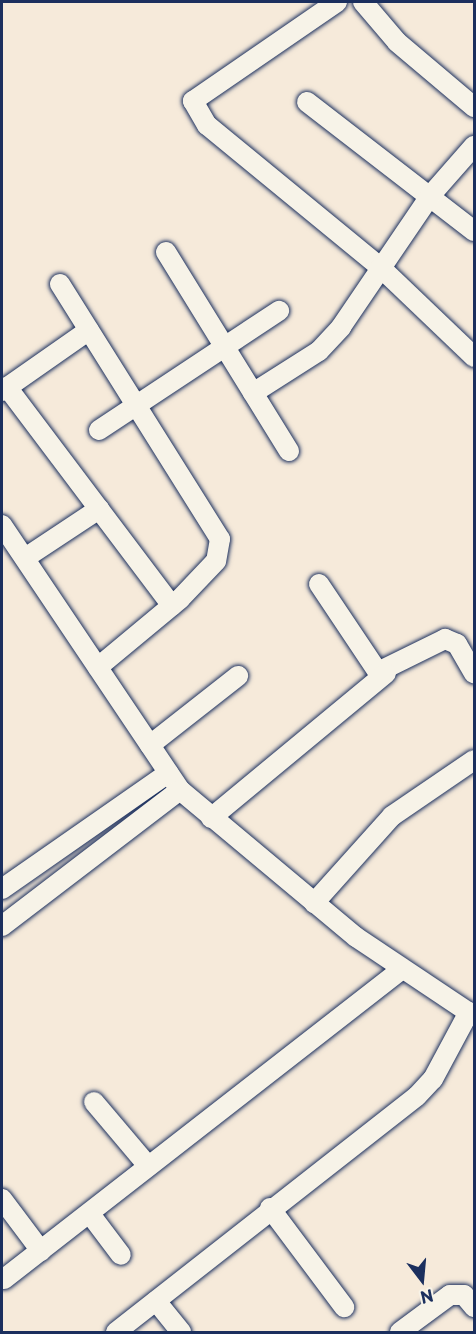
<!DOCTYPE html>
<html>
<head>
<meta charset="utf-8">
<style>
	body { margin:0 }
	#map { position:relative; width:476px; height:1334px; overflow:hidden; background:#f6eada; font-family:"Playpen Sans",sans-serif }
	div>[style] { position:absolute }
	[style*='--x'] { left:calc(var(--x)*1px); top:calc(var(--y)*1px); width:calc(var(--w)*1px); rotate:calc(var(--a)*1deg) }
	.roads { filter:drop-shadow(0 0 2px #1b2f5e) drop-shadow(0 0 2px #1b2f5e) }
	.minor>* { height:20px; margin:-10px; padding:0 10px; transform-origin:10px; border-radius:10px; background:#f7f3e8 }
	span { translate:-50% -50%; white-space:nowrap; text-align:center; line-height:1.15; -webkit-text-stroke:4.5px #f7f3e8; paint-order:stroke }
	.frame { position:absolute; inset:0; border:3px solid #1b2f5e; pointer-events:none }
	.north { position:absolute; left:392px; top:1250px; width:60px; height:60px; -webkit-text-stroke:4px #f7f3e8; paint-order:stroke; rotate:164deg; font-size:16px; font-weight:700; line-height:24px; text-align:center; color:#1b2f5e }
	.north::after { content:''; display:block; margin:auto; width:21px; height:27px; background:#1b2f5e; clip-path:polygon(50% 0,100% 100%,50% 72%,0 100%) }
</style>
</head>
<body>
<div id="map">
	<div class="roads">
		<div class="minor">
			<i style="--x:337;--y:2;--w:175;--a:145.5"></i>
			<i style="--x:193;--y:101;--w:28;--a:60"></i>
			<i style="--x:207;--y:125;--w:225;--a:39.4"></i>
			<i style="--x:381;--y:268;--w:129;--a:43.7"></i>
			<i style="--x:363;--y:2;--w:52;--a:49.6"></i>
			<i style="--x:397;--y:42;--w:101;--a:40.2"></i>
			<i style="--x:307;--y:102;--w:211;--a:37.7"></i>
			<i style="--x:166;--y:252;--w:234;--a:58.3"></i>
			<i style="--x:60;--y:284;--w:301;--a:57.9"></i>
			<i style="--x:220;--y:539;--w:22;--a:100"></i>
			<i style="--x:216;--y:561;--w:52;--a:133.5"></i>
			<i style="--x:180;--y:599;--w:107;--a:140.3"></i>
			<i style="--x:7;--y:387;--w:274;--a:53"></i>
			<i style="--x:2;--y:391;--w:106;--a:-35"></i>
			<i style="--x:253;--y:393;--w:78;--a:-32.5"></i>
			<i style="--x:319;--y:351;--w:33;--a:-47"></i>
			<i style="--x:341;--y:327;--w:158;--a:-55.8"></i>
			<i style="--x:430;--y:196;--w:67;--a:-48.7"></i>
			<i style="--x:99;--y:430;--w:216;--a:-33.5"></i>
			<i style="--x:2;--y:525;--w:319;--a:56.1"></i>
			<i style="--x:180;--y:790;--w:229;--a:39.9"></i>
			<i style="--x:356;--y:937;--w:142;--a:33.8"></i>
			<i style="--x:25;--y:558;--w:89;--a:-33.5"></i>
			<i style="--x:319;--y:584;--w:106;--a:56.2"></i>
			<i style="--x:378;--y:672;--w:75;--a:-26.2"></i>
			<i style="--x:445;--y:639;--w:13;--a:23"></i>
			<i style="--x:457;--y:644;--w:34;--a:60"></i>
			<i style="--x:150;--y:745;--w:112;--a:-38.1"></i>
			<i style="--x:211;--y:818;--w:227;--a:-39.6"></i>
			<i style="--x:2;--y:889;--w:203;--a:-34.9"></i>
			<i style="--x:314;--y:903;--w:117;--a:-48.1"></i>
			<i style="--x:392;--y:816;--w:99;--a:-34.3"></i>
			<i style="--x:2;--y:926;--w:224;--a:-37.4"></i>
			<i style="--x:94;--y:1102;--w:84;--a:49.8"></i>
			<i style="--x:2;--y:1199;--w:65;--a:53.1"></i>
			<i style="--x:270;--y:1208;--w:124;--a:53.2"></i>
			<i style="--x:90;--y:1214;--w:51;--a:52.9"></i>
			<i style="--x:4;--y:1279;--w:504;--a:-37.91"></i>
			<i style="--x:156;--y:1301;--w:40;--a:51"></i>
			<i style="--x:116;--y:1332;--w:382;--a:-38.1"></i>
			<i style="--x:417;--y:1096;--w:23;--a:-47"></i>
			<i style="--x:433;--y:1079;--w:76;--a:-61.8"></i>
			<i style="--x:400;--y:1332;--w:62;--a:-36.5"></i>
			<i style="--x:450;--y:1295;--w:14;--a:0"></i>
			<i style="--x:464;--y:1295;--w:16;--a:50"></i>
		</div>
	</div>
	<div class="frame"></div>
	<div class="north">N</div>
</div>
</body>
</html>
